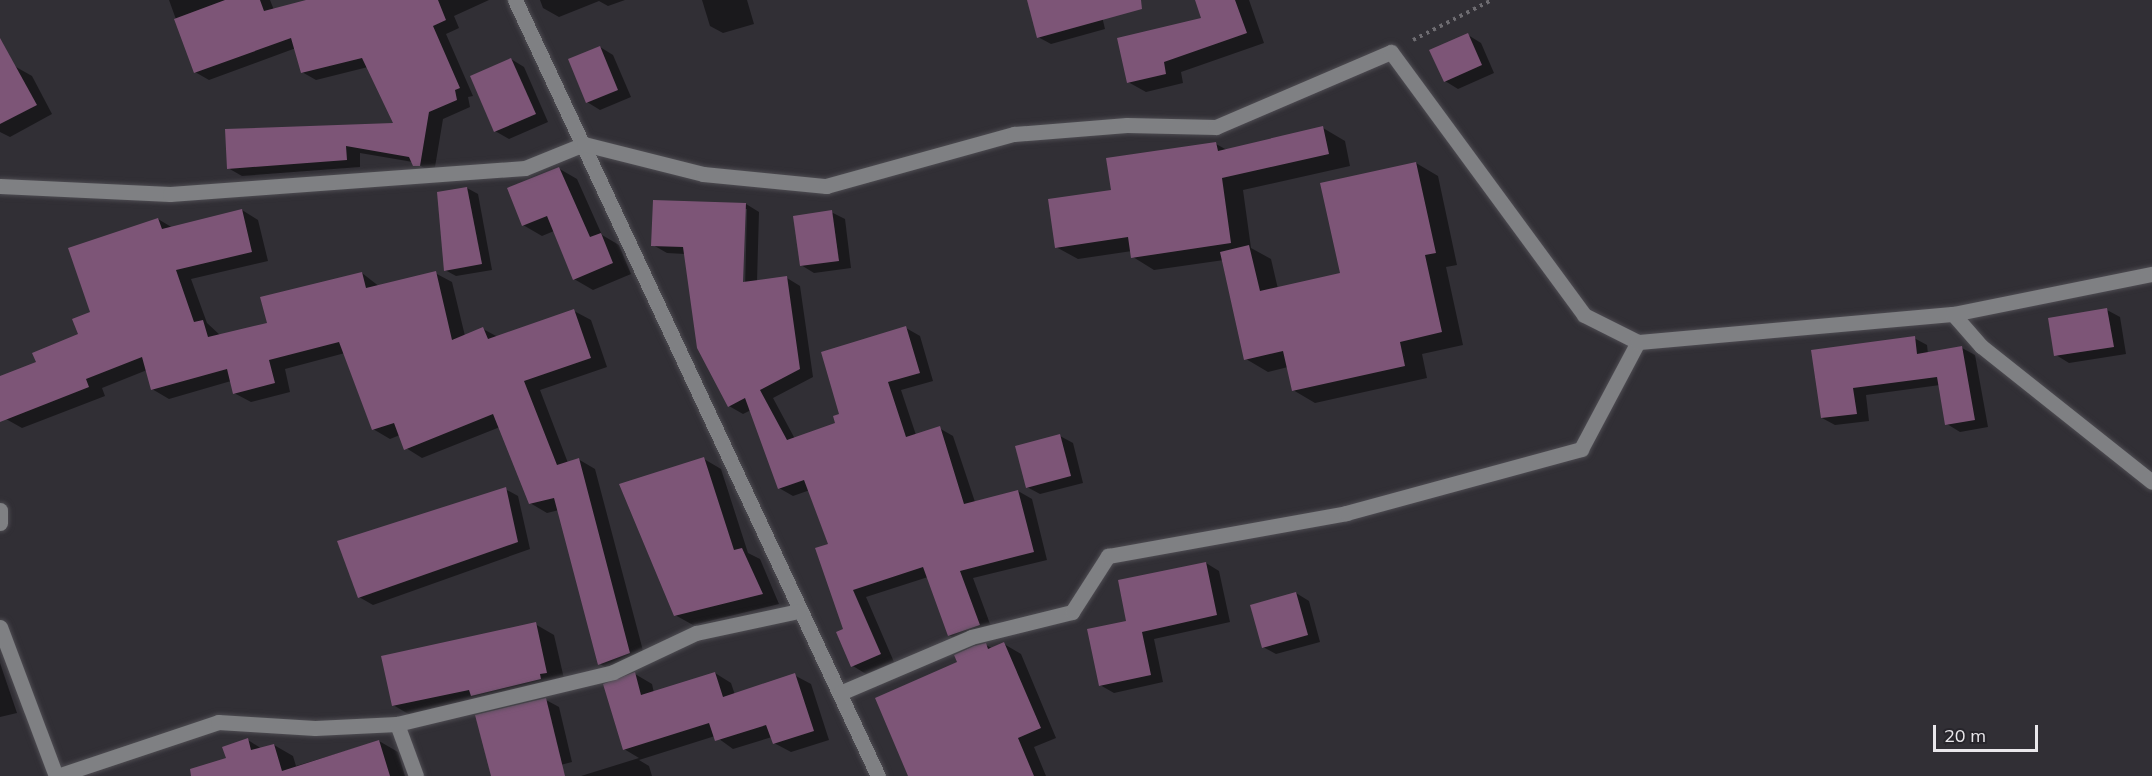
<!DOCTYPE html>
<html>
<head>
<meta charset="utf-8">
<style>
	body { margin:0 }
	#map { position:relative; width:2152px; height:776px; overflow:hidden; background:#312f35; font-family:Mulish,sans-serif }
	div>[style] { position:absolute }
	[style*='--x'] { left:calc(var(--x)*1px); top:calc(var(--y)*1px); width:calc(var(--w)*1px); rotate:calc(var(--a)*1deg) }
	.shadow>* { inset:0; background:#0007 }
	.building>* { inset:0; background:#7d5577 }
	.path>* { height:4px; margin-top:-2px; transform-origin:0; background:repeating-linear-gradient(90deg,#6e6c71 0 3px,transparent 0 7.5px) }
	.roads { filter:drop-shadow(0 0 2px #4e4c52) drop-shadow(0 0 2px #4e4c52) }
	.minor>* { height:15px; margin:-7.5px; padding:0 7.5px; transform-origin:7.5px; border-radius:7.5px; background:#7f8083 }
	span { translate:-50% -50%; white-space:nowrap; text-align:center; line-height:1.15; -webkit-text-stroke:4.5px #27252b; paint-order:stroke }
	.scale { position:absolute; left:1933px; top:725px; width:105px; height:27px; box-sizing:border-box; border:3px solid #e9e7eb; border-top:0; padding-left:8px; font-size:18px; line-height:21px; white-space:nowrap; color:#e9e7eb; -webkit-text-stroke:4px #27252b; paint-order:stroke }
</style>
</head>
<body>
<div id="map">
	<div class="shadow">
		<i style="clip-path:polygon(169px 0,270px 0,274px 10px,312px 0,489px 0,454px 16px,459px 28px,446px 34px,473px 96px,468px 97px,470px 107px,443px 119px,434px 173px,413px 162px,360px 153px,360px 167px,242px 176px,228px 168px,395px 124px,368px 67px,316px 80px,302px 72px,296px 48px,209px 80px,195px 72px)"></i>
		<i style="clip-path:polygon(540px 0,625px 0,608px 6px,599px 1px,559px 17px,543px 8px)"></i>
		<i style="clip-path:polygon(702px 0,747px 0,754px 24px,723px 33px,710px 26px)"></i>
		<i style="clip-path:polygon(1028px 0,1098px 0,1105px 29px,1051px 44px,1038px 37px)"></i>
		<i style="clip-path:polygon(1196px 0,1249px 0,1264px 43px,1181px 72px,1183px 83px,1146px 92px,1128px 82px,1203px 19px)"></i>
		<i style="clip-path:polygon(1468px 35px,1481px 43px,1494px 73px,1458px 89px,1445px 81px)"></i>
		<i style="clip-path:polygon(600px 47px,613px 55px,631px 97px,600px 110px,587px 102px)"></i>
		<i style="clip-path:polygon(0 58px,32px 76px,52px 114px,10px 137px,0 132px)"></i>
		<i style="clip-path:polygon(511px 59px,524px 67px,548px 122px,509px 139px,495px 131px)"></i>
		<i style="clip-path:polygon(1323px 128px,1345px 141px,1350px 166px,1243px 190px,1251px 248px,1271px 259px,1278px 289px,1342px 274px,1416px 163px,1438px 176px,1457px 265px,1446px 267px,1463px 345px,1422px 354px,1427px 378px,1315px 403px,1293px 390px,1288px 367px,1268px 372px,1246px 359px,1224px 260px,1154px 270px,1133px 257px,1132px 251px,1078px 259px,1056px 247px,1113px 191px,1216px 144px,1227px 150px)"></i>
		<i style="clip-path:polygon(558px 168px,577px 179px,602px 235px,619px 245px,631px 274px,593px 290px,574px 279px,554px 231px,542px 236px,523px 225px)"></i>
		<i style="clip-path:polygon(467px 188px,478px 194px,492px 270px,456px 276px,445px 270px)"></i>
		<i style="clip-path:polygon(evenodd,746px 204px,759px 212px,757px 282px,787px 278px,800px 286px,813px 377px,773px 398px,795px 439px,837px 424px,906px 328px,920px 336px,933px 381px,901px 390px,916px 435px,939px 428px,953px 436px,975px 502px,1018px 491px,1032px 499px,1047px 560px,973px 578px,993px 632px,963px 643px,949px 635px,928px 577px,866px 597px,894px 662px,866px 674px,853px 666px,830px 544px,810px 490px,793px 496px,779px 488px,751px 410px,743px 414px,729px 406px,685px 254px,667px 253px,653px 245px,746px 204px,744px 209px,747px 209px,745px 290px,742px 290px,744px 209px)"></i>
		<i style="clip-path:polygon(242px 210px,258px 220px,268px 261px,191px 279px,207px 323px,221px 336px,268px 324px,362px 273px,380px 287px,435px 273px,452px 282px,465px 336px,483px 329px,498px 337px,574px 311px,591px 320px,607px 367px,540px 390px,568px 463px,578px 459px,595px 469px,646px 662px,616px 674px,600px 664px,559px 510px,547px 513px,530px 503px,500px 427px,422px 458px,406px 448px,400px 435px,390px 439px,373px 429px,345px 353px,285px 369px,290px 392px,251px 402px,234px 393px,231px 381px,169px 399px,152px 389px,147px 370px,102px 388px,105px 396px,22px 428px,6px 419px,0 404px,0 378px,130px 328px,158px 219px,173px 228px)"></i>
		<i style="clip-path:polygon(831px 212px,845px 219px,851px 268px,814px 273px,801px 265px)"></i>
		<i style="clip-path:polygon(2107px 310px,2120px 317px,2126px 354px,2069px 363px,2056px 355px)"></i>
		<i style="clip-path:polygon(1914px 338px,1927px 345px,1928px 354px,1962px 348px,1975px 355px,1988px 427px,1960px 432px,1947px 424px,1940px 385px,1866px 395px,1869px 421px,1835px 425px,1822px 418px,1813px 351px)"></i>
		<i style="clip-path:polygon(1060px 436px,1073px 443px,1083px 483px,1040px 494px,1027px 487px)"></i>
		<i style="clip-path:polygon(704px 459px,721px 469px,748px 553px,760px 559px,779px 604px,693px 625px,675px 615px)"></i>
		<i style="clip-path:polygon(505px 489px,518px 496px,530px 549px,373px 605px,359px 597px)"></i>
		<i style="clip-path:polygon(1206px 563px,1219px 571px,1230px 622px,1154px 639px,1163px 682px,1114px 693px,1100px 685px,1128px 622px)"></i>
		<i style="clip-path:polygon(1296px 593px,1309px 601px,1320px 642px,1276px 654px,1263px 647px)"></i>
		<i style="clip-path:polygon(535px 624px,554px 635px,565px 683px,412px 716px,393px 705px)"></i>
		<i style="clip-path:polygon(1004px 644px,1021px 654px,1056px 738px,1034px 747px,1046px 776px,958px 776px,959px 663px,986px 645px,993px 649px)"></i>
		<i style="clip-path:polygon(0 663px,17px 713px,0 717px)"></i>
		<i style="clip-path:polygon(715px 673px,731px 683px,735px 695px,794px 675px,811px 684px,829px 740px,791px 752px,774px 743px,772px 737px,733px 749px,715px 736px,639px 760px,649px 766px,652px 776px,581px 776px,639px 758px,624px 749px,635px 674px,652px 684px,654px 693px)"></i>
		<i style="clip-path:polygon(546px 700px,559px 707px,572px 762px,518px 776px,498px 776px)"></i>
		<i style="clip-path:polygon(248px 740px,262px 749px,274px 745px,293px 756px,296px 766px,379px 741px,398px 752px,405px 776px,233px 776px)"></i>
	</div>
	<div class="building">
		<i style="clip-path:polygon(225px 0,260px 0,264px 11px,306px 0,438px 0,446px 20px,433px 26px,460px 88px,455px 90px,457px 100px,429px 112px,420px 166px,413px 166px,409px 157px,346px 146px,347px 160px,227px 169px,225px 129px,393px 123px,362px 58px,301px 73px,291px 38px,194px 73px,174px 19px)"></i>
		<i style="clip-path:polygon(1027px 0,1141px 0,1142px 9px,1037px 38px)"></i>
		<i style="clip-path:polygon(1195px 0,1235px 0,1247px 33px,1164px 62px,1166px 74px,1127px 83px,1117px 38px,1201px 18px)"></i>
		<i style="clip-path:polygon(1468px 33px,1482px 65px,1444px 82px,1429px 50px)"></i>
		<i style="clip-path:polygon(0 38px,37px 105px,0 124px)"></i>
		<i style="clip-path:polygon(600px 46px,618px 90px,586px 103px,568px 59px)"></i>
		<i style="clip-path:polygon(511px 58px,536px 114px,494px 132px,470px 76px)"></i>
		<i style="clip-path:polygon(1323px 126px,1329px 154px,1222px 178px,1231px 243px,1131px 258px,1128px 237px,1055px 248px,1048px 199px,1111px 190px,1106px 158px,1216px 142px,1218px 151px)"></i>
		<i style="clip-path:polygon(1416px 162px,1436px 253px,1425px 255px,1442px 332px,1400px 342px,1405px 366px,1292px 391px,1283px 351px,1244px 360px,1220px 252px,1249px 245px,1260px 291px,1340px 273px,1320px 183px)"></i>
		<i style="clip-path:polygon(559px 167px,590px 237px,601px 233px,613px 263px,573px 280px,547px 216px,522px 226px,507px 188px)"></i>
		<i style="clip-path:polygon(467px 187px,482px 264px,444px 271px,437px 192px)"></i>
		<i style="clip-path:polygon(653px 200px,746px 203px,743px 282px,787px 276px,800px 369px,760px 390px,787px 440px,835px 423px,833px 416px,839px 414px,821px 352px,906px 326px,920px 373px,888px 382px,906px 437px,940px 426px,964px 504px,1018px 490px,1034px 552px,960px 571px,980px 625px,948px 636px,923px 567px,853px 590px,881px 654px,851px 667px,836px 632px,843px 629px,815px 548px,828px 544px,804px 480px,778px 489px,745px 398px,728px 407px,697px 348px,683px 247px,651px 246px)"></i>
		<i style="clip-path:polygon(242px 209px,252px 252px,176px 270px,194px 322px,203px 320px,208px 337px,267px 323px,260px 297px,362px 272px,366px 288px,436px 271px,452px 340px,483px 327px,488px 339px,574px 309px,591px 358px,524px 381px,557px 465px,579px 458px,630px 653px,598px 665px,554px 498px,529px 504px,493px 414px,404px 450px,394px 423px,372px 430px,339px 342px,269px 360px,275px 383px,233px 394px,227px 369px,151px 390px,142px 357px,86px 379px,89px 387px,0 422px,0 376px,36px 362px,32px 353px,78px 334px,72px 319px,90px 312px,68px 248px,158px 218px,162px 229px)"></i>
		<i style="clip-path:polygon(832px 210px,839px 261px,800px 266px,793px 216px)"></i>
		<i style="clip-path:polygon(2107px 308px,2114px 347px,2054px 356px,2048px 318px)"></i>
		<i style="clip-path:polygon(1915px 336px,1917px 354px,1962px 346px,1975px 420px,1945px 425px,1937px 377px,1853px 388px,1857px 414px,1821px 418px,1811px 350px)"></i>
		<i style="clip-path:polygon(1060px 434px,1071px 476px,1026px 488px,1015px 446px)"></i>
		<i style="clip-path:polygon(704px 457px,734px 550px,742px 548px,763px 594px,674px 616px,619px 484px)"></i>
		<i style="clip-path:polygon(506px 487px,518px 542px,358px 598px,337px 541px)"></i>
		<i style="clip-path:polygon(1206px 562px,1217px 615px,1142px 632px,1151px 675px,1099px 686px,1087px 629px,1126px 621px,1118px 580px)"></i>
		<i style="clip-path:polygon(1296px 592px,1308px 635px,1262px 648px,1250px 605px)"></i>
		<i style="clip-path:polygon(536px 622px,547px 673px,540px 674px,541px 679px,471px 696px,469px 690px,392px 706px,381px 656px)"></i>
		<i style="clip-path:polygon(1004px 642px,1041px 728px,1018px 738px,1034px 776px,908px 776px,875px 698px,957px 662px,954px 655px,974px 646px,986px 643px,988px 649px)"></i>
		<i style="clip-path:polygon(635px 672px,641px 695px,715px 672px,723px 697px,795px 673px,814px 731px,773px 744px,766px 725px,715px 741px,709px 723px,623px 750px,603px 684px)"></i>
		<i style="clip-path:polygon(546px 698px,565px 776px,491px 776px,475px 715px)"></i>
		<i style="clip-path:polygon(248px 738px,251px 750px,274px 744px,282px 771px,379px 740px,390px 776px,191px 776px,190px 769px,226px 758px,222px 747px)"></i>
	</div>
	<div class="path">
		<i style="--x:1413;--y:40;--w:89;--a:-26.9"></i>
	</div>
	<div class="roads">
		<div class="minor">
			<i style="--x:515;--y:0;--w:857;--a:64.93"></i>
			<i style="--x:0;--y:186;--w:170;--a:2.7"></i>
			<i style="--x:170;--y:194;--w:356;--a:-4.2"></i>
			<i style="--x:525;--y:168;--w:64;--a:-22.1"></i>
			<i style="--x:584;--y:144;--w:123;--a:14.1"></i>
			<i style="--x:703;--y:174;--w:124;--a:5.6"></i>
			<i style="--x:826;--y:186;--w:195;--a:-15.5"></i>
			<i style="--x:1014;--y:134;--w:113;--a:-4.6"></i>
			<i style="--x:1127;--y:125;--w:89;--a:1.3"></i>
			<i style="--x:1216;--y:127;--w:190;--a:-23.2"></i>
			<i style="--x:1391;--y:52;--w:326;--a:53.7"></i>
			<i style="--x:1584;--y:315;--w:60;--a:26.6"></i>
			<i style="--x:1953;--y:314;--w:43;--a:48.8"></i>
			<i style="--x:1981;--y:346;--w:218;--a:38.5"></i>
			<i style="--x:0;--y:510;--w:13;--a:90"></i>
			<i style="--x:0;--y:627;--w:159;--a:69.4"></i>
			<i style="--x:840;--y:693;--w:142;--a:-23.1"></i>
			<i style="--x:971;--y:637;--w:104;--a:-13.9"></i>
			<i style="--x:1072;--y:612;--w:67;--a:-57.3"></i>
			<i style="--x:1108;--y:556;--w:242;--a:-10.2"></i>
			<i style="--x:1346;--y:513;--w:244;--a:-15.2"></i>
			<i style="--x:1581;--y:449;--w:121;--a:-62"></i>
			<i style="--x:1638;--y:342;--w:316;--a:-5.1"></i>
			<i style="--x:1953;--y:314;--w:203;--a:-11.4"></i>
			<i style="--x:397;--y:724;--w:55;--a:69.9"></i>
			<i style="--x:57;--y:776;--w:170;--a:-18.5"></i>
			<i style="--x:218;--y:722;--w:97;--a:3.5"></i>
			<i style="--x:315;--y:728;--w:82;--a:-2.8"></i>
			<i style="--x:397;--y:724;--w:222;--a:-13.5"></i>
			<i style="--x:613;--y:672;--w:92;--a:-25.2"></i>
			<i style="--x:696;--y:633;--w:105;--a:-12.1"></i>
		</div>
	</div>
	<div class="scale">20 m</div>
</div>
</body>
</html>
